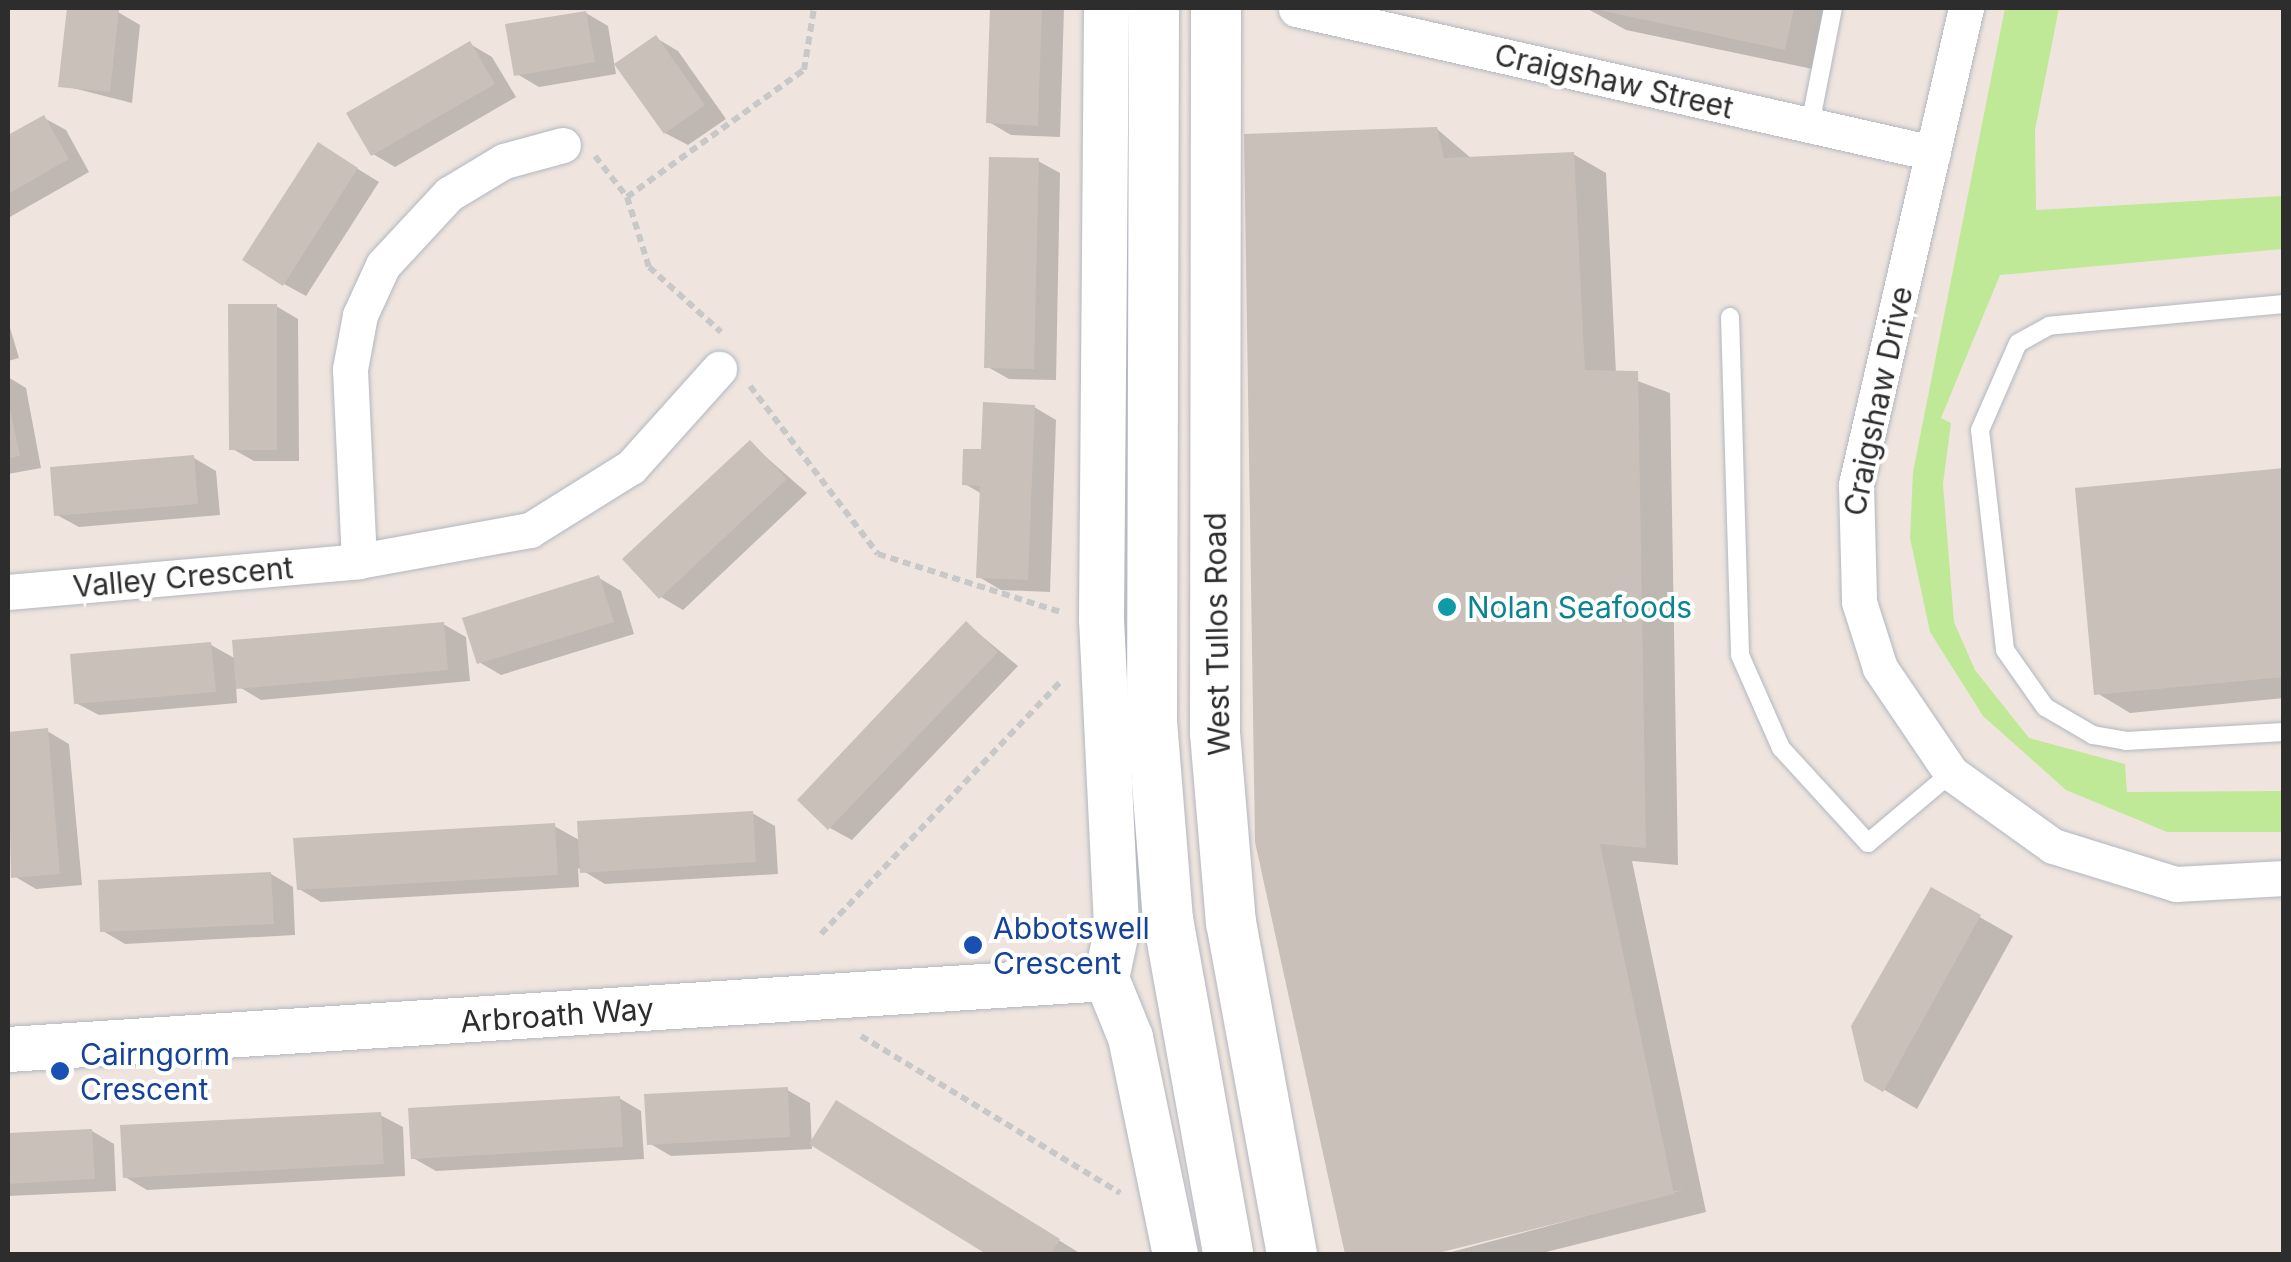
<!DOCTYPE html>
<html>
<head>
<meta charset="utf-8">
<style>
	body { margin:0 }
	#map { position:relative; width:2291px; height:1262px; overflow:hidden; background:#efe5de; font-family:Inter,sans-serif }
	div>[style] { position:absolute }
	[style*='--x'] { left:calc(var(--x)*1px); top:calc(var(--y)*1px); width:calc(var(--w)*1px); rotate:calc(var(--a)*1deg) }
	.green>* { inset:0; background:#c0e997 }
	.shadow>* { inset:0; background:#0003 }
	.building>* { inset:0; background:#c8c0b9 }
	.path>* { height:6px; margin-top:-3px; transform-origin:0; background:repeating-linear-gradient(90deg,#c8c8c8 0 8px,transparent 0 13px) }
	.roads { filter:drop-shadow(0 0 2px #b2b7c1) drop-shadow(0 0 2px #b2b7c1) }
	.service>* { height:18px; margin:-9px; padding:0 9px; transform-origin:9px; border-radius:9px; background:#fff }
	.minor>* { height:35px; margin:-17.5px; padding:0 17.5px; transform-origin:17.5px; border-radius:17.5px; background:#fff }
	.tertiary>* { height:45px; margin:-22.5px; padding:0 22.5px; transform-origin:22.5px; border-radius:22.5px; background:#fff }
	.secondary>* { height:50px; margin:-25px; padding:0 25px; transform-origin:25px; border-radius:25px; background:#fff }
	.dots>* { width:28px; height:28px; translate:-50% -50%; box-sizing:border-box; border:5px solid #fff; border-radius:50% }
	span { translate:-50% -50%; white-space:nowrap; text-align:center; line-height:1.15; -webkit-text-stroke:8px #fff; paint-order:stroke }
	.street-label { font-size:30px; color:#2d2d2d }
	.culture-label { font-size:30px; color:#0d838f }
	.left { translate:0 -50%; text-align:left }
	.transit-label { font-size:30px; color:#164399 }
	.frame { position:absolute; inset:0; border:10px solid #2d2d2d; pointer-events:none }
</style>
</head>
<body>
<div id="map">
	<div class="green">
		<i style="clip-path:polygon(2005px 8px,2059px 8px,2035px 130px,2036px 210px,2283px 196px,2283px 249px,2000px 275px,1941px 418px,1951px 423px,1943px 484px,1954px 622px,1975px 670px,2029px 738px,2125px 764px,2127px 792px,2283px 791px,2283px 832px,2167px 832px,2066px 790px,1983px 716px,1930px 632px,1910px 538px,1913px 472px)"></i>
	</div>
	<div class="shadow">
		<i style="clip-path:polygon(69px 8px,118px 12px,140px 25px,132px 103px,61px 85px)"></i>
		<i style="clip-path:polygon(992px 8px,1064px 8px,1060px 137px,1011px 135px,989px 122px)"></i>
		<i style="clip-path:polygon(1586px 8px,1841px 8px,1827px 72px,1626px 30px)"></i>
		<i style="clip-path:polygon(586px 13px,608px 26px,616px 74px,539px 87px,517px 74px)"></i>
		<i style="clip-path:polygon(656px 38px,678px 51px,726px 119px,688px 145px,665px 133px)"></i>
		<i style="clip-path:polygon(470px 44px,492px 57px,516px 97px,395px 167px,373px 154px)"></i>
		<i style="clip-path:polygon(44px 118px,66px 130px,89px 172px,8px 218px,8px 138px)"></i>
		<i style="clip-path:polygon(1437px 129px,1472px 159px,1573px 154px,1606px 173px,1616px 373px,1670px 393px,1678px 865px,1632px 861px,1706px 1212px,1538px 1254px,1444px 1254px,1686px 1189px,1423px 1254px,1348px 1254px,1257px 842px)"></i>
		<i style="clip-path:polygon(340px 158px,379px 182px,306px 296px,284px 284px)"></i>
		<i style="clip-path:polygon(1038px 161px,1060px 173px,1056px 380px,1009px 379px,986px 366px)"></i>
		<i style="clip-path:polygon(276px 306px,298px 319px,299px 461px,254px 461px,231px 448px)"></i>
		<i style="clip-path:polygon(8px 321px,19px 358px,8px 361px)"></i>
		<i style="clip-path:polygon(8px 377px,26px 388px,41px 468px,8px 474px)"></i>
		<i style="clip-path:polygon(1034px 407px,1056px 420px,1050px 592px,1001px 590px,979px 577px,982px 494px,965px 484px,984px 450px)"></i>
		<i style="clip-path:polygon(750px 443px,807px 493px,683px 610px,661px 597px)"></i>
		<i style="clip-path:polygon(194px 458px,216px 471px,220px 515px,79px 527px,57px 515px)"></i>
		<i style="clip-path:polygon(2284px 470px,2284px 698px,2130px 713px,2097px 693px)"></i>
		<i style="clip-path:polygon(599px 578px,621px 591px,634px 634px,501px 675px,479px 662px)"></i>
		<i style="clip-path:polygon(443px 624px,466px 637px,470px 681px,261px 700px,236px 685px,237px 703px,99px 715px,76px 703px,211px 645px,236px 659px)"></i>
		<i style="clip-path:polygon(967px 624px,1018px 666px,852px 840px,830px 828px)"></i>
		<i style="clip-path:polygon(47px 731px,69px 744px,82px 885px,36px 889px,14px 876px,8px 734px)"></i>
		<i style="clip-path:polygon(752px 813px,775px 826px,778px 874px,605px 884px,578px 868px,579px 887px,321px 902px,299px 889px,554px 826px,581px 841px)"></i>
		<i style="clip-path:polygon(271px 874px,293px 887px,295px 935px,125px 944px,103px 931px)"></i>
		<i style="clip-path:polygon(1932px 890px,2013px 936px,1917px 1109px,1866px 1079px)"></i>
		<i style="clip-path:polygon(787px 1090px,810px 1103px,812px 1149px,671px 1156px,649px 1143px)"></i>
		<i style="clip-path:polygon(619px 1098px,641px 1111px,644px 1159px,436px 1171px,413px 1158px)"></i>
		<i style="clip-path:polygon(380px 1115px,403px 1127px,405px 1176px,147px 1190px,125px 1177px)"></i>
		<i style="clip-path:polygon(859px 1116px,1081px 1254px,991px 1254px,812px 1143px)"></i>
		<i style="clip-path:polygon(92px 1131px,114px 1144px,116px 1191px,8px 1196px,8px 1136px)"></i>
	</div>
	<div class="building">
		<i style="clip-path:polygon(67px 8px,119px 10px,110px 92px,58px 87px)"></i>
		<i style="clip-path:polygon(990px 8px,1042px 8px,1038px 126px,986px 123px)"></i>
		<i style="clip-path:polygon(1590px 8px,1794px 8px,1785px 50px)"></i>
		<i style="clip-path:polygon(586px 11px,595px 62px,514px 76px,505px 24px)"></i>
		<i style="clip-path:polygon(656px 35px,705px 105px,664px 134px,614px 64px)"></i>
		<i style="clip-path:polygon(470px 41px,495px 84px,371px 156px,346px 113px)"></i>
		<i style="clip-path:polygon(44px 115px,69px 159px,8px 194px,8px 135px)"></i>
		<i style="clip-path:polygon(1437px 127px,1444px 158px,1574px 152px,1585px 370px,1638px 371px,1646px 848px,1600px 844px,1674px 1194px,1434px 1254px,1345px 1254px,1255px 842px,1244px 134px)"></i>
		<i style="clip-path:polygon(318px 142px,358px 168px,283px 286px,242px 260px)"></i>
		<i style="clip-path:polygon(989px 157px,1039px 158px,1034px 369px,984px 368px)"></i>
		<i style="clip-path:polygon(228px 304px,277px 304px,277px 450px,229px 450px)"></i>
		<i style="clip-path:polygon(8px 399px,20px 456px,8px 458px)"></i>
		<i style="clip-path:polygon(983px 402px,1035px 405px,1028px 580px,976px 578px,980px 486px,962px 485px,963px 449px,981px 449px)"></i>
		<i style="clip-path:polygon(750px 440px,787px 479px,659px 599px,622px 559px)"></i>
		<i style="clip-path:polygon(194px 455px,198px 504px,54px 516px,50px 467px)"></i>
		<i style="clip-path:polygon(2284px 468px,2284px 677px,2094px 695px,2075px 488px)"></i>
		<i style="clip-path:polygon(599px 575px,614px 622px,477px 664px,462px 618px)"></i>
		<i style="clip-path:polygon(966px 621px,998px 652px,828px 830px,797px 800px)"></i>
		<i style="clip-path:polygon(444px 622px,448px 670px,236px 689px,232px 640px)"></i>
		<i style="clip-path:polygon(211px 642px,216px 692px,74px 704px,70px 654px)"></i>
		<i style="clip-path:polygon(48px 728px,60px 874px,11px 878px,8px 732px)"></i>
		<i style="clip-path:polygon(753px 811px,756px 862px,580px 873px,577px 821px)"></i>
		<i style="clip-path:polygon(555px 823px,558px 875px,297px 890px,293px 838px)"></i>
		<i style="clip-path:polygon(271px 872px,274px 924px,100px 932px,98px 880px)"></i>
		<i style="clip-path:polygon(1931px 887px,1981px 915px,1883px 1092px,1864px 1081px,1851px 1026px)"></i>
		<i style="clip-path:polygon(788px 1087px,790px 1137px,647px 1145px,644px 1094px)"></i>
		<i style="clip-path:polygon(620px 1096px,623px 1147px,411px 1159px,408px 1108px)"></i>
		<i style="clip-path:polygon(836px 1100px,1060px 1239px,1051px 1254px,986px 1254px,809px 1144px)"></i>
		<i style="clip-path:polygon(381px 1112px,384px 1164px,123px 1178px,120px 1125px)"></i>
		<i style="clip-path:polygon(92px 1129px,95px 1179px,8px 1184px,8px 1133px)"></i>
	</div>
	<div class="path">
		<i style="--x:595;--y:156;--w:52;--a:52"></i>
		<i style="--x:627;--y:197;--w:73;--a:72.6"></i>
		<i style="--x:649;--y:267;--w:97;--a:42.1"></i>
		<i style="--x:627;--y:197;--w:218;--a:-35.7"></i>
		<i style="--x:804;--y:70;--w:63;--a:-80.8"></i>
		<i style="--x:750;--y:386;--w:211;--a:52.7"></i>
		<i style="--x:878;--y:554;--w:192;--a:17.6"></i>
		<i style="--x:821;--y:934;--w:349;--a:-46.5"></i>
		<i style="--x:861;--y:1036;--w:303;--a:31.2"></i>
	</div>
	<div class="roads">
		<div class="service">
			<i style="--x:1810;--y:125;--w:119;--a:-78.9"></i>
			<i style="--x:2284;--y:304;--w:236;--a:174.7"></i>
			<i style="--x:2049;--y:326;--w:35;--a:151"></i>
			<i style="--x:2018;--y:343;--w:95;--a:113.6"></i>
			<i style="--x:1980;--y:430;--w:221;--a:83.5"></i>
			<i style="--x:2005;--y:650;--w:70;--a:54.9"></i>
			<i style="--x:2045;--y:707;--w:56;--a:30.3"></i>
			<i style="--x:2093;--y:735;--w:34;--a:10"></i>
			<i style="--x:2126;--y:741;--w:158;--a:-3.3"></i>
			<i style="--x:1730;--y:317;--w:338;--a:88.3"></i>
			<i style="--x:1740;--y:655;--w:102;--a:66.2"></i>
			<i style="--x:1781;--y:748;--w:129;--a:47.5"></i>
			<i style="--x:1868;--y:843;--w:109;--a:-40.1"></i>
		</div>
		<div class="minor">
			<i style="--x:1966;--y:8;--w:489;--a:103"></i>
			<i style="--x:1856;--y:484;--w:118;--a:88.5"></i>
			<i style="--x:1859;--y:602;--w:69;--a:72.3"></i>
			<i style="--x:1880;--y:668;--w:127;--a:55.9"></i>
			<i style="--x:1951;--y:773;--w:125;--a:35.6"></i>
			<i style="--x:2053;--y:846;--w:129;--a:17.2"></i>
			<i style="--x:2176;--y:884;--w:108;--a:-3.2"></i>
			<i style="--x:1296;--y:9;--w:653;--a:12.74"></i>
			<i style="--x:359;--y:561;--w:192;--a:-92.7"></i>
			<i style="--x:350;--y:369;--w:55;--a:-79.5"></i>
			<i style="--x:360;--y:315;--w:55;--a:-65.3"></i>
			<i style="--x:383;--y:265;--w:97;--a:-47.1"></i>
			<i style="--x:449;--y:194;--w:64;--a:-31"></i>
			<i style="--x:504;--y:161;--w:61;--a:-15.2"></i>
			<i style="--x:8;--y:592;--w:352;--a:-5"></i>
			<i style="--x:359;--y:561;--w:174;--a:-10.3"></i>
			<i style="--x:530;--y:530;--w:119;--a:-32"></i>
			<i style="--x:631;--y:467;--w:132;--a:-48.1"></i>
		</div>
		<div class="tertiary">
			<i style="--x:1106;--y:8;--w:611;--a:90.47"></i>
			<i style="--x:1101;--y:619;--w:312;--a:87.2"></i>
			<i style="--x:1116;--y:931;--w:48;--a:102"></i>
			<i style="--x:1106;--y:978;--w:64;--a:67.9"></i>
			<i style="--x:1130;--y:1037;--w:222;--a:78.3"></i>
			<i style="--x:8;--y:1049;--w:1100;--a:-3.7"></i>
		</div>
		<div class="secondary">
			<i style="--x:1154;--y:8;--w:713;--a:90.16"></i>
			<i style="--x:1152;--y:721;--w:199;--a:85.4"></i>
			<i style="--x:1168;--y:919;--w:340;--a:79.8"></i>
			<i style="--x:1216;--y:8;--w:725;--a:90.08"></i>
			<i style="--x:1215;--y:733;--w:190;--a:85.2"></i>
			<i style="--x:1231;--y:922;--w:338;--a:79.6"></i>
		</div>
	</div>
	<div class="dots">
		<i style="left:1447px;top:607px;background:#0f9aa8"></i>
		<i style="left:973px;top:945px;background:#1a4fb4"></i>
		<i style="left:60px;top:1071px;background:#1a4fb4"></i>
	</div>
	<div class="street-label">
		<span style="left:1614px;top:81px;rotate:13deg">Craigshaw Street</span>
		<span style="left:1878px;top:401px;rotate:-78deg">Craigshaw Drive</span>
		<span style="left:183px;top:577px;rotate:-5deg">Valley Crescent</span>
		<span style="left:1217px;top:634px;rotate:-91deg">West Tullos Road</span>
		<span style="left:557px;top:1015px;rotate:-4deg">Arbroath Way</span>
	</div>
	<div class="culture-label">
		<span class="left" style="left:1467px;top:607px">Nolan Seafoods</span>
	</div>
	<div class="transit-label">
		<span class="left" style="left:993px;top:945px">Abbotswell<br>Crescent</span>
		<span class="left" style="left:80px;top:1071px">Cairngorm<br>Crescent</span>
	</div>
	<div class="frame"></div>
</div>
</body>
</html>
